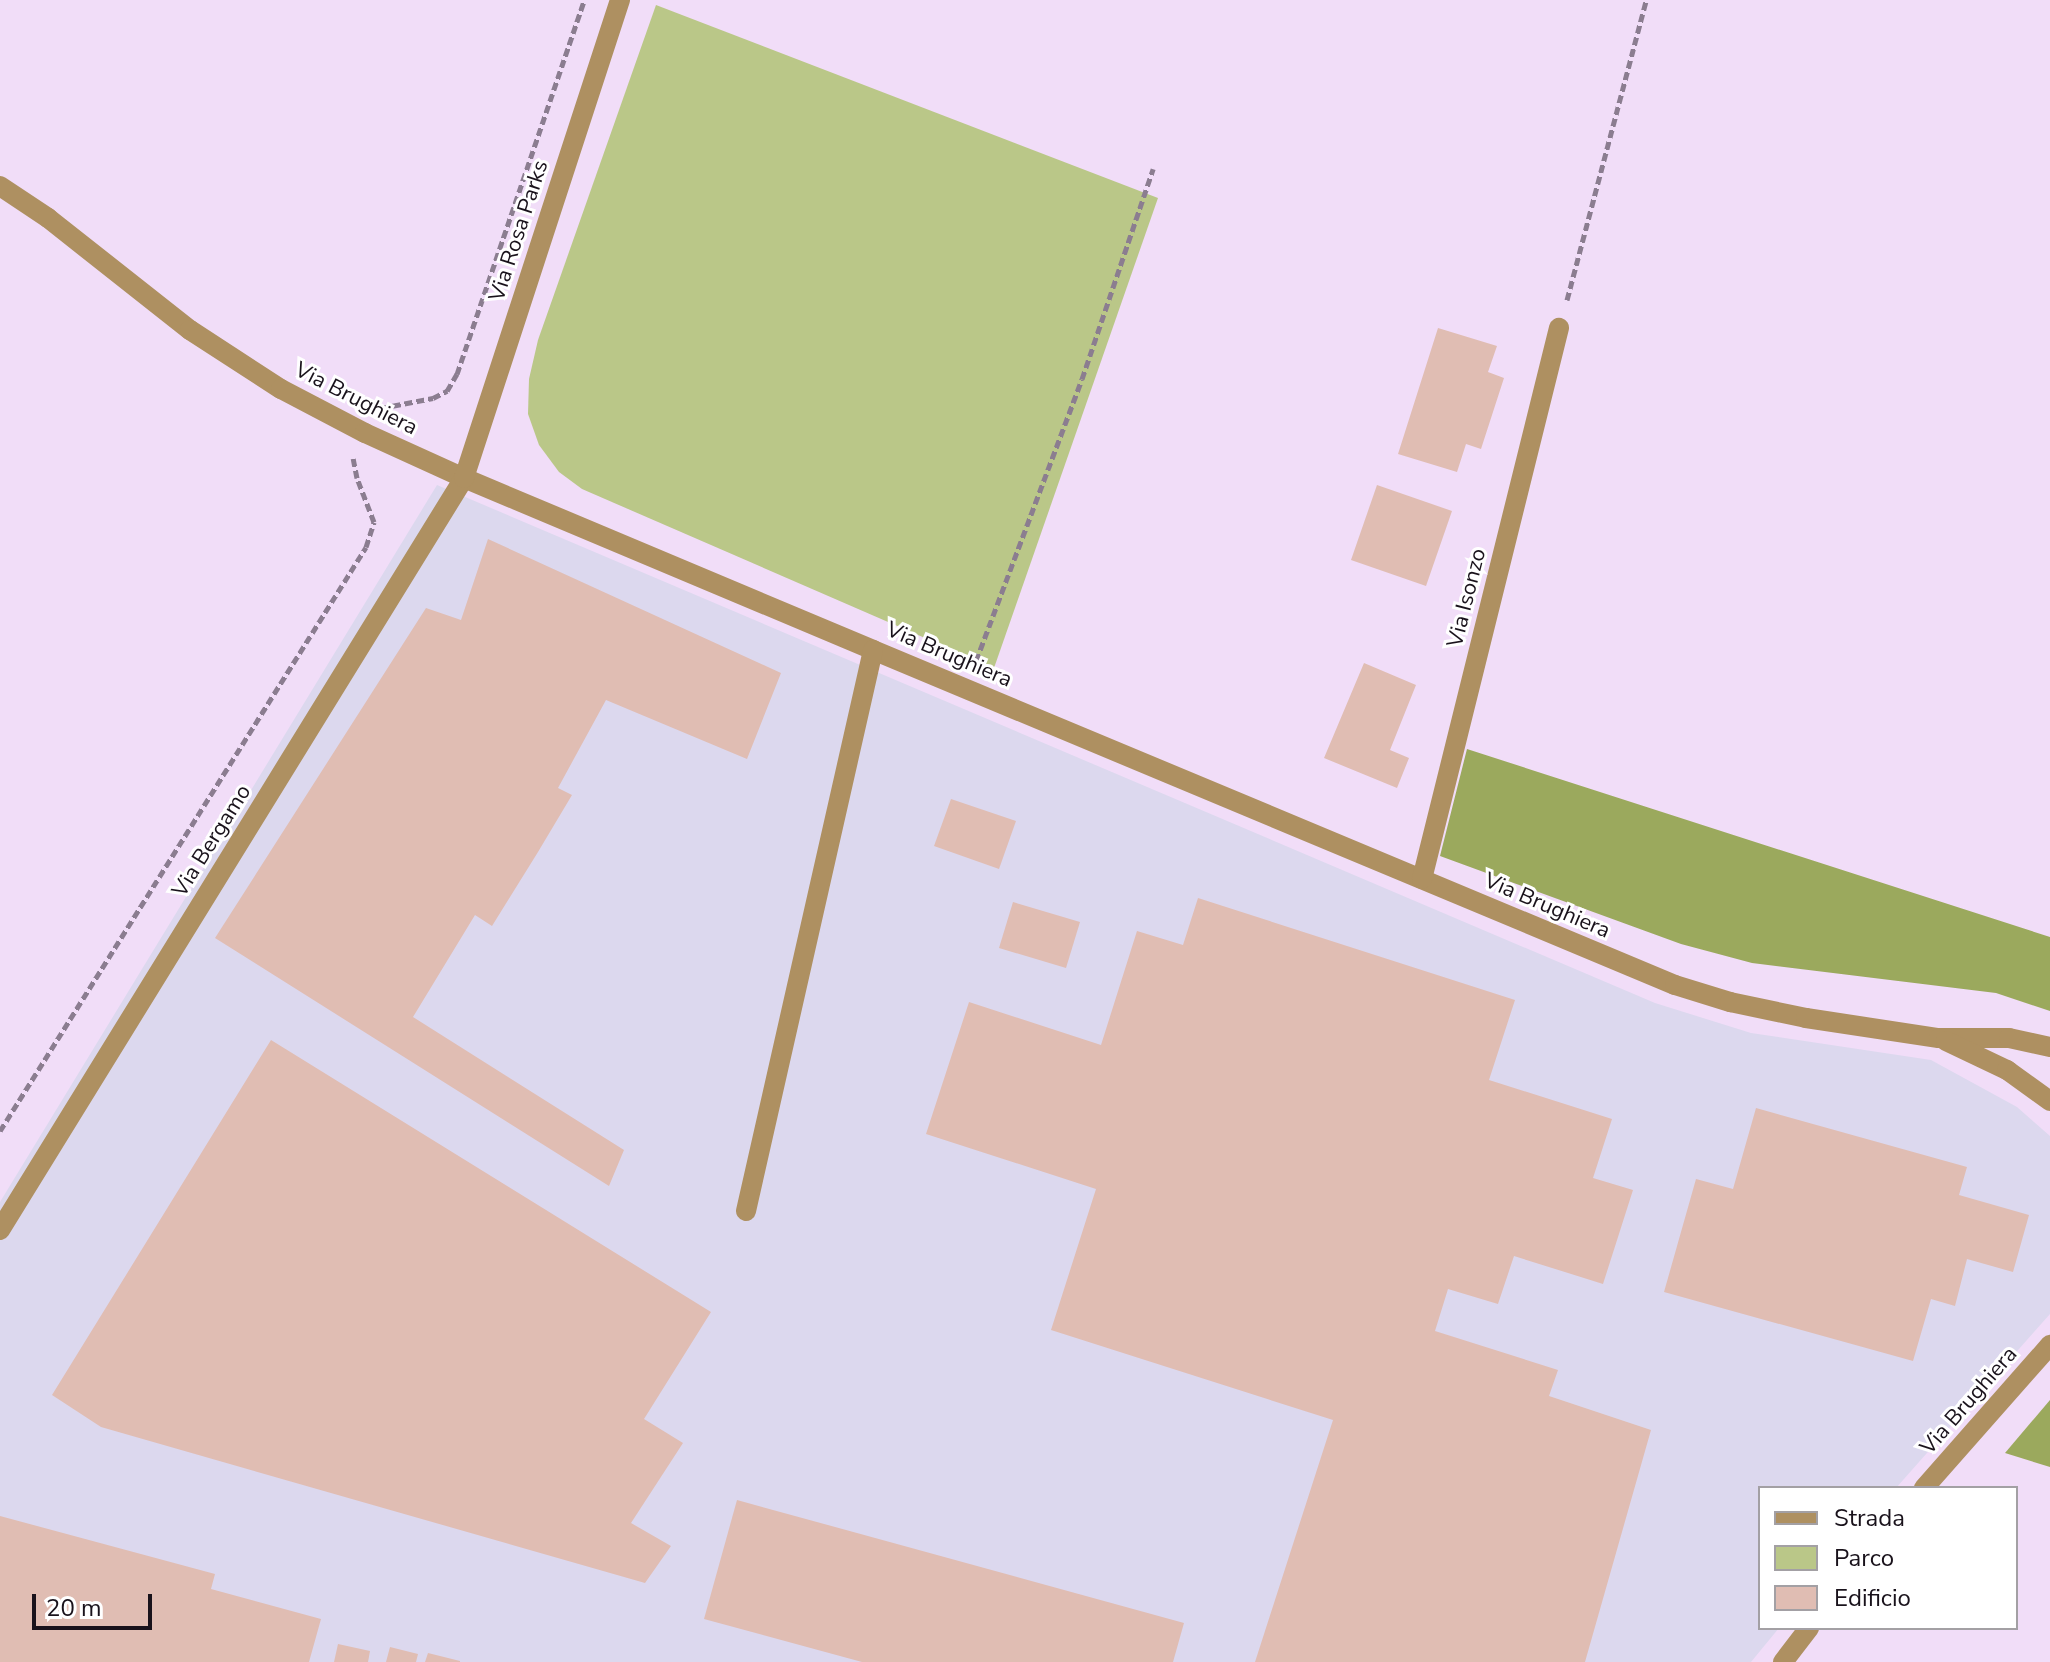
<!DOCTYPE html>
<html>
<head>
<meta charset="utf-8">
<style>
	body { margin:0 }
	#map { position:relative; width:2050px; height:1662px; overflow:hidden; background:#f1ddf8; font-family:"Nunito Sans",sans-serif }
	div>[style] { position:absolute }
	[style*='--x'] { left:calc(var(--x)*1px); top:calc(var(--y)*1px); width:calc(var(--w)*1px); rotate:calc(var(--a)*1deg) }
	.industrial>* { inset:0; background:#dcd8ee }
	.green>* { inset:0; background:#bac788 }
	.forest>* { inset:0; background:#9ba95d }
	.building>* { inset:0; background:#e0bdb3 }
	.path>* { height:5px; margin-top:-2.5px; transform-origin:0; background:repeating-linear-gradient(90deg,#8b7d90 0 8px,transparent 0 12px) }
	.minor>* { height:20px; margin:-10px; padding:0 10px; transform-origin:10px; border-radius:10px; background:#ae9061 }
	span { translate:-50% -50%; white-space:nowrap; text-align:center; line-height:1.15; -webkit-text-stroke:6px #fff; paint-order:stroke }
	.street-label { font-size:22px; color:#19121b }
	.legend { position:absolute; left:1758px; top:1486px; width:260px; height:144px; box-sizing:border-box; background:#fff; border:2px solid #a3a0a4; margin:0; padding:10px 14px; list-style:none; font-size:24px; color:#19121b }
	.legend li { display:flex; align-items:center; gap:16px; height:40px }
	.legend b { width:40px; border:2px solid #a3a0a4 }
	.scale { position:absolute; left:32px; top:1594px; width:120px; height:36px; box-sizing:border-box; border:4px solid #19121b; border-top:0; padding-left:10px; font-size:24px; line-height:28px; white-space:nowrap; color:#19121b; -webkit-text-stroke:6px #fff; paint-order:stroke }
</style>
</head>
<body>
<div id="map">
	<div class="industrial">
		<i style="clip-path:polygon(437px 485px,1655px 1003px,1751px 1033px,1931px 1060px,2017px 1107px,2050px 1136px,2050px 1314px,1896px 1488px,1760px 1488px,1760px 1628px,1779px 1628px,1751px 1662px,0 1662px,0 1202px)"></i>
	</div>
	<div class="green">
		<i style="clip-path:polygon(656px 5px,1158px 198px,994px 668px,582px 489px,559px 472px,539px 445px,528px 414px,529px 379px,538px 340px)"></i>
	</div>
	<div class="forest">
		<i style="clip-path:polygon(1467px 749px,2050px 937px,2050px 1011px,1996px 993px,1752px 963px,1681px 944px,1440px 856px)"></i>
		<i style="clip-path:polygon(2050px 1400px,2050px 1467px,2005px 1453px)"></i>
	</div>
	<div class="building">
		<i style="clip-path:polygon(1438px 328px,1497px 346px,1488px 372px,1504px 378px,1481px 449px,1466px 444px,1457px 472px,1398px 454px)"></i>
		<i style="clip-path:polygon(1377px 485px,1452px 511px,1426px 586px,1351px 560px)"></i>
		<i style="clip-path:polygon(488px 539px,781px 673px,747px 759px,606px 700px,558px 788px,572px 795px,538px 852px,492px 926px,475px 915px,413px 1017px,624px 1150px,609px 1186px,215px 938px,426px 608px,461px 620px)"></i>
		<i style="clip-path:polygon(1364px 663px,1416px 685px,1390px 750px,1409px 758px,1397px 788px,1324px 758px)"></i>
		<i style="clip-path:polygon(951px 799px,1016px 821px,999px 869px,934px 846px)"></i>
		<i style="clip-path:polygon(1198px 898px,1515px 1000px,1489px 1080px,1612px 1119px,1593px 1178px,1633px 1190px,1603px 1284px,1514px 1256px,1498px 1304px,1448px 1289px,1435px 1331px,1558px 1370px,1549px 1396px,1651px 1430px,1585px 1662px,1255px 1662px,1333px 1420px,1051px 1330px,1096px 1189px,926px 1134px,969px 1002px,1101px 1045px,1137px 931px,1183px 945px)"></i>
		<i style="clip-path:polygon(1013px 902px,1080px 922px,1066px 968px,999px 948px)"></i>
		<i style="clip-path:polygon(271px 1040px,711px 1312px,644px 1419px,683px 1443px,631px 1523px,671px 1546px,645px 1583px,101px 1427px,52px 1395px)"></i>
		<i style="clip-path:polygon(1756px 1108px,1967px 1167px,1959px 1195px,2029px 1215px,2013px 1272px,1967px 1259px,1955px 1306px,1931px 1299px,1913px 1361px,1664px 1292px,1696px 1179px,1733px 1189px)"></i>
		<i style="clip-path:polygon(737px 1500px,1184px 1623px,1173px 1662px,862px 1662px,704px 1619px)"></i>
		<i style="clip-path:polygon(0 1516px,215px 1574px,211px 1589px,321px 1619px,309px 1662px,0 1662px)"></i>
		<i style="clip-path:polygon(338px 1644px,370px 1651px,368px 1662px,334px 1662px)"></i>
		<i style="clip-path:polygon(390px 1647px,418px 1654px,416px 1662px,386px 1662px)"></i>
		<i style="clip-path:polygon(428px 1653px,460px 1661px,460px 1662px,425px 1662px)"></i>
	</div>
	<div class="path">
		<i style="--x:1567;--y:300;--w:310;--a:-75.2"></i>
		<i style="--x:381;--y:408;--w:53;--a:-10.9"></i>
		<i style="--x:433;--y:398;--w:16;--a:-27"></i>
		<i style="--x:447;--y:391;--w:20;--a:-60"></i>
		<i style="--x:457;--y:374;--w:395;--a:-71.2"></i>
		<i style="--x:976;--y:661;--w:301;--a:-69.4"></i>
		<i style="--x:1082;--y:379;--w:222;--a:-71.3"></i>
		<i style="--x:0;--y:1131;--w:689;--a:-57.92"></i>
		<i style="--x:366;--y:547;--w:26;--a:-72"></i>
		<i style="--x:374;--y:522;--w:47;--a:-111.1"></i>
		<i style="--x:357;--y:478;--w:20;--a:-101"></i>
	</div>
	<div class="minor">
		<i style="--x:0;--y:186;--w:58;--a:33.7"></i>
		<i style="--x:48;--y:218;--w:181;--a:38.3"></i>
		<i style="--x:190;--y:330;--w:108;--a:33"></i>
		<i style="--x:281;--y:389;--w:95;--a:27.6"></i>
		<i style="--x:365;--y:433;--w:109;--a:24.4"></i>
		<i style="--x:464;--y:478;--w:444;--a:22.8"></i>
		<i style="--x:873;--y:650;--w:869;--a:22.67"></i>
		<i style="--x:1675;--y:985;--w:58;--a:17.2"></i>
		<i style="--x:1730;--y:1002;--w:78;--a:11.9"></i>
		<i style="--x:1806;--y:1018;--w:134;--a:8.6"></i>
		<i style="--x:1939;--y:1038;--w:70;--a:0"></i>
		<i style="--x:2009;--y:1038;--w:42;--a:12.4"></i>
		<i style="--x:1422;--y:879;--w:568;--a:-76.04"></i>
		<i style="--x:1946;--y:1041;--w:68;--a:25.4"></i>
		<i style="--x:2007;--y:1070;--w:53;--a:35.8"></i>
		<i style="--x:746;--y:1211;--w:575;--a:-77.24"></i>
		<i style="--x:0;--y:1230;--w:884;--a:-58.32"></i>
		<i style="--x:464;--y:478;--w:503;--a:-71.93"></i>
		<i style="--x:1924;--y:1488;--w:191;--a:-48.6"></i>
		<i style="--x:1783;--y:1662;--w:43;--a:-52.6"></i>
	</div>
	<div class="street-label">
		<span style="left:519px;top:231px;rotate:-72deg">Via Rosa Parks</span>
		<span style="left:356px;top:399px;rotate:27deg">Via Brughiera</span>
		<span style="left:1467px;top:598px;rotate:-76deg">Via Isonzo</span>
		<span style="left:949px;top:655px;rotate:23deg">Via Brughiera</span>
		<span style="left:212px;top:841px;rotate:-58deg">Via Bergamo</span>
		<span style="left:1547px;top:906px;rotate:23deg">Via Brughiera</span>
		<span style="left:1969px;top:1401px;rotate:-49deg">Via Brughiera</span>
	</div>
	<ul class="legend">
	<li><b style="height:10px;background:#ae9061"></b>Strada</li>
	<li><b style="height:22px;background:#bac788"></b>Parco</li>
	<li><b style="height:22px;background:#e0bdb3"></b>Edificio</li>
	</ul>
	<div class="scale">20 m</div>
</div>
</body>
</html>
